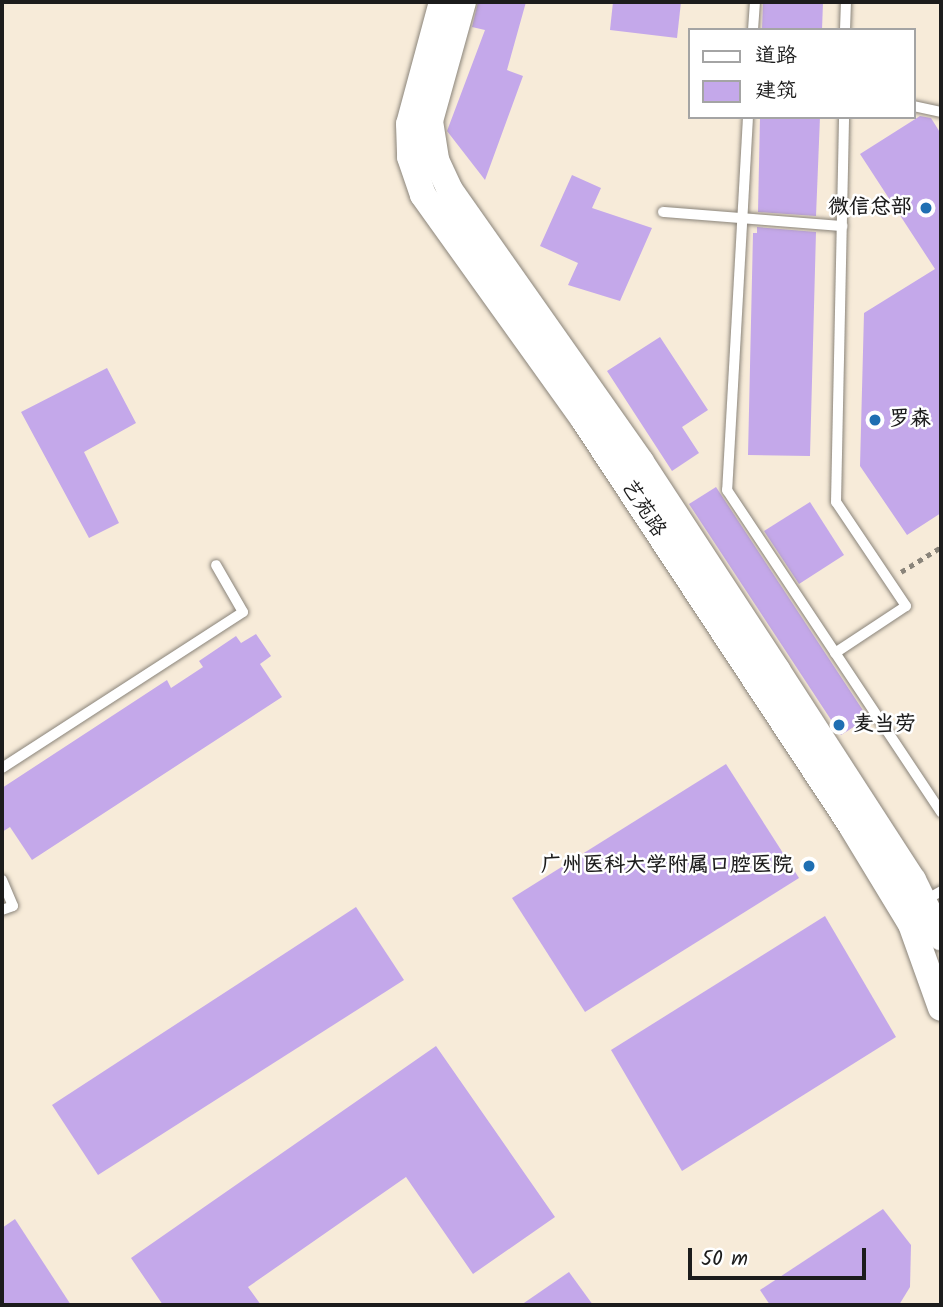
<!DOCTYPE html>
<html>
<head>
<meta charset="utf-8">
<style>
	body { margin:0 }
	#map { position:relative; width:943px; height:1307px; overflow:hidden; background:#f7ebd9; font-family:Kalam,"LXGW WenKai TC",sans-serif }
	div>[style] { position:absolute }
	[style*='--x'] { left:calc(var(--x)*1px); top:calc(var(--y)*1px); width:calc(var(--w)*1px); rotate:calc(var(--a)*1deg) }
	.building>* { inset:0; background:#c4a8ea }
	.path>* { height:4.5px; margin-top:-2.25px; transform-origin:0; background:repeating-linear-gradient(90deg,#8a847a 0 5px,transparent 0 10px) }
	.roads { filter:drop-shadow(0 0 2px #8a847a) drop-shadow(0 0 2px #8a847a) }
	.service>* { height:10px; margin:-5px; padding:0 5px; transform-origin:5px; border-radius:5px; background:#fff }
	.tertiary>* { height:26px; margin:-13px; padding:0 13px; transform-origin:13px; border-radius:13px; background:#fff }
	.dots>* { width:19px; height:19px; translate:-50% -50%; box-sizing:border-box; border:4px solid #fff; border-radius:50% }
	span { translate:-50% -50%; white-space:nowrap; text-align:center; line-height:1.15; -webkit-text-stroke:5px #fff; paint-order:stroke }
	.poi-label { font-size:21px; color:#1c1c1c; font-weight:700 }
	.right { translate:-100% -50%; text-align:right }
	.left { translate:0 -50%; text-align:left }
	.street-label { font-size:21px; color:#1c1c1c }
	.frame { position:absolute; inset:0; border:4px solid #1c1c1c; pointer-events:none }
	.legend { position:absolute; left:688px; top:28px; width:228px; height:91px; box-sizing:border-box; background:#fff; border:2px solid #a4a4a4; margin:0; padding:9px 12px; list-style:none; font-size:21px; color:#1c1c1c }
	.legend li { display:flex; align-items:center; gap:14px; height:35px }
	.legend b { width:35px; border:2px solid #a4a4a4 }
	.scale { position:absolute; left:688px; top:1248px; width:178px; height:32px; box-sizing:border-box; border:4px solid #1c1c1c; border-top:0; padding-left:9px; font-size:21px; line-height:24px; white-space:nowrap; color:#1c1c1c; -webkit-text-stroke:5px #fff; paint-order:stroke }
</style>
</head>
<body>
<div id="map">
	<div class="building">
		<i style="clip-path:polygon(478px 2px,526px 2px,507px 70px,523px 76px,485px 180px,447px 131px,485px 30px,472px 27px)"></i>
		<i style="clip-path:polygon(613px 2px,681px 2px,677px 38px,610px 30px)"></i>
		<i style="clip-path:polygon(763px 2px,823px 2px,822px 30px,762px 30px)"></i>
		<i style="clip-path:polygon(920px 116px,931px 118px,941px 134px,941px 513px,907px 535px,860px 466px,864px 313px,935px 269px,860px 154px)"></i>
		<i style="clip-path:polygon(760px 117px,820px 117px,816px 216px,758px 212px)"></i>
		<i style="clip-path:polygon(572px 175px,601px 188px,592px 208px,652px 228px,620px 301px,568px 285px,578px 263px,540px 246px)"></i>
		<i style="clip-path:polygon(757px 227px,816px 232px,810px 456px,748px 455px,753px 233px,757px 233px)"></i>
		<i style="clip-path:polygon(660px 337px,708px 410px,682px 427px,699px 453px,672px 471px,607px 371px)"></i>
		<i style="clip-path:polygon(107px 368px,136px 423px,84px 452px,119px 523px,89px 538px,21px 412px)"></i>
		<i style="clip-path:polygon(716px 487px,868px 718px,841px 735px,689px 504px)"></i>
		<i style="clip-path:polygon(810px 502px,844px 555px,799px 584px,764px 531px)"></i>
		<i style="clip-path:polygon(256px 634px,271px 656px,260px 664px,282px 697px,32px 860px,10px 827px,2px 832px,2px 788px,167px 680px,171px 688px,203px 667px,199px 661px,236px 636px,241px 643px)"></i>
		<i style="clip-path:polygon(726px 764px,799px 878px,585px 1012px,512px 898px)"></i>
		<i style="clip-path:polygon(356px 907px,404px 980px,98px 1175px,52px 1105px)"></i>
		<i style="clip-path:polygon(825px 916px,896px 1037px,682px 1171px,611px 1050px)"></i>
		<i style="clip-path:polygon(436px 1046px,555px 1217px,473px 1274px,406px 1177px,248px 1287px,261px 1305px,163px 1305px,131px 1258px)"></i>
		<i style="clip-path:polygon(883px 1209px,911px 1245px,910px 1287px,899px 1305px,770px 1305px,760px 1290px)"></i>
		<i style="clip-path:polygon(15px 1219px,71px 1305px,2px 1305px,2px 1228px)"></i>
		<i style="clip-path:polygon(569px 1272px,593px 1305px,521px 1305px)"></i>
	</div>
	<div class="path">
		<i style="--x:901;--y:572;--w:47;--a:-32"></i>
	</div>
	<div class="roads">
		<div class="service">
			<i style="--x:753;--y:30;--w:28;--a:-86"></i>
			<i style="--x:845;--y:30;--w:28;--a:-88"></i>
			<i style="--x:913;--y:106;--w:29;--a:12"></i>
			<i style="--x:748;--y:117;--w:374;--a:93.2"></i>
			<i style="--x:727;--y:490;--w:387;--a:56.4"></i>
			<i style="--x:663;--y:212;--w:180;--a:4.5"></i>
			<i style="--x:835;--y:653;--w:85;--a:-33.5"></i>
			<i style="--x:906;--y:606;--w:125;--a:-123.9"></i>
			<i style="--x:836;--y:502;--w:385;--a:-88.8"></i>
			<i style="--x:2;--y:768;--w:287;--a:-32.9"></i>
			<i style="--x:243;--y:612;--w:54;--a:-119.9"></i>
			<i style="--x:2;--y:880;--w:28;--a:67"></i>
			<i style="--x:13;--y:906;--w:12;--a:160"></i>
			<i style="--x:924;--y:901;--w:20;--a:-30"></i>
		</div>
		<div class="tertiary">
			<i style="--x:442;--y:2;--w:126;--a:105.1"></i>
			<i style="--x:409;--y:124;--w:33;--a:88"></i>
			<i style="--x:410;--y:157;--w:40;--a:71.1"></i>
			<i style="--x:423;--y:195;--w:277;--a:54.4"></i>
			<i style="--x:584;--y:420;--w:487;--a:56.6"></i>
			<i style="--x:852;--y:827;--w:114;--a:58.7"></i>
			<i style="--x:911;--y:924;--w:89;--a:70.3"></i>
			<i style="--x:463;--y:2;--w:123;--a:105.5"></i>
			<i style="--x:430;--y:121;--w:39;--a:81"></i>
			<i style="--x:436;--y:160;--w:33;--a:65"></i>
			<i style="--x:450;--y:190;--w:332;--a:54.9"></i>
			<i style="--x:641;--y:462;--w:249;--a:56.8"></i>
			<i style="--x:777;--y:670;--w:250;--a:57.1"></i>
			<i style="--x:913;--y:880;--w:64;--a:63.8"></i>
		</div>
	</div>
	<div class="dots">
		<i style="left:926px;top:208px;background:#1f6fb2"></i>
		<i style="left:875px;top:420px;background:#1f6fb2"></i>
		<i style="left:839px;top:725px;background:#1f6fb2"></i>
		<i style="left:809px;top:866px;background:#1f6fb2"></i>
	</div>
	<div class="poi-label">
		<span class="right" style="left:912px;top:208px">微信总部</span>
		<span class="left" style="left:889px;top:420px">罗森</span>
		<span class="left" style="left:853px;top:725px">麦当劳</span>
		<span class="right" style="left:793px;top:866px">广州医科大学附属口腔医院</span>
	</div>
	<div class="street-label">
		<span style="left:643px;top:509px;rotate:57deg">艺苑路</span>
	</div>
	<div class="frame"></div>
	<ul class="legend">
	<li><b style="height:9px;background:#fff"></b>道路</li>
	<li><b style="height:19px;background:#c4a8ea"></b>建筑</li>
	</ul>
	<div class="scale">50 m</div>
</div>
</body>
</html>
